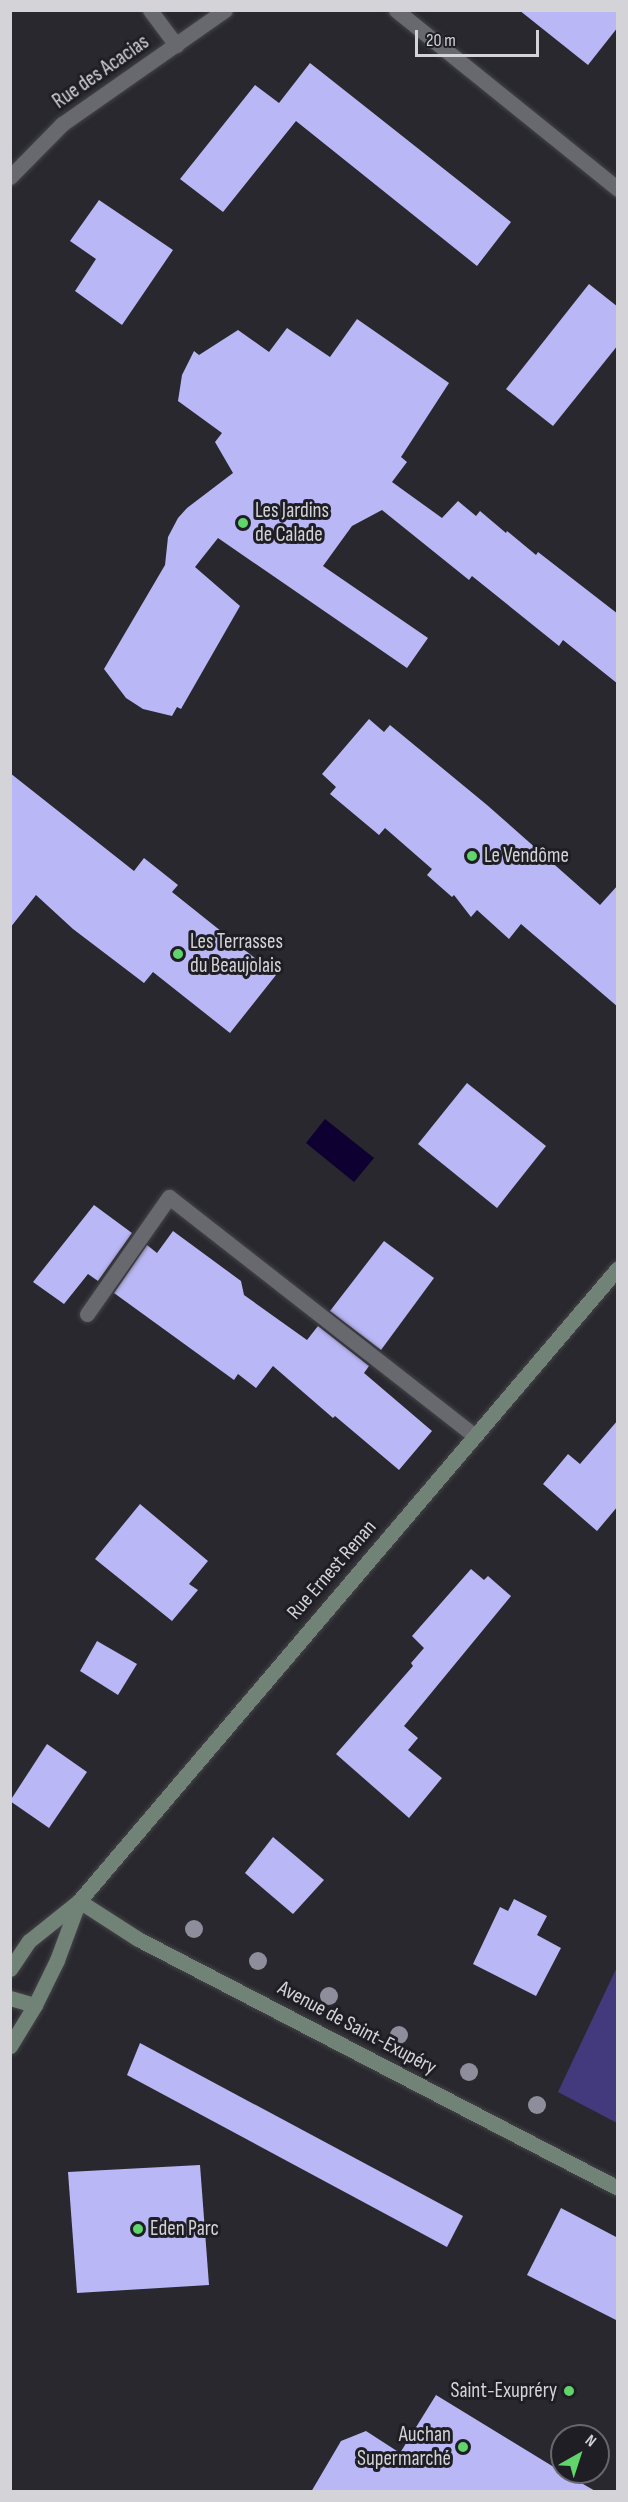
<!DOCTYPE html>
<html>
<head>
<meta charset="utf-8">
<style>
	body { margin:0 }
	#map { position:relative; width:628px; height:2502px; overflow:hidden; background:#28282e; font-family:"Sofia Sans Condensed",sans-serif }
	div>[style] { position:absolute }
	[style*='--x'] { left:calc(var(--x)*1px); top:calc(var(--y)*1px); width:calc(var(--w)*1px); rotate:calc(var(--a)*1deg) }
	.green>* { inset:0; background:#433a7e }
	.water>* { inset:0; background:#0e0131 }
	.building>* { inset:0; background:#bab7f6 }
	.roads { filter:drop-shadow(0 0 2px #434348) drop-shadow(0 0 2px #434348) }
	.lane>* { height:15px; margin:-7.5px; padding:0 7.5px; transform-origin:7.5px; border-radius:7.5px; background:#68686f }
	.street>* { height:15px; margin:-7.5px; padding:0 7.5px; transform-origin:7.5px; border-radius:7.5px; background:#68686f }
	.secondary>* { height:15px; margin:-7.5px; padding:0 7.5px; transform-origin:7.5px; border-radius:7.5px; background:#718376 }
	.trees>* { width:18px; height:18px; margin:-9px; border-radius:50%; background:#8e8d9b }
	.dots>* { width:16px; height:16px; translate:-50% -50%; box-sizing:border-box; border:3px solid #1e1e24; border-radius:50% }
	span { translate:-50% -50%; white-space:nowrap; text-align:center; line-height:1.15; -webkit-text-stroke:6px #1e1e24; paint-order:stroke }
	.street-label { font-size:21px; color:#d3d3d8 }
	.poi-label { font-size:21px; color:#d3d3d8 }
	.left { translate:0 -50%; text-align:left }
	.right { translate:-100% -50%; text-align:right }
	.frame { position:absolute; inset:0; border:12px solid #d3d3d8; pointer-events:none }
	.north { position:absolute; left:550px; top:2424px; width:60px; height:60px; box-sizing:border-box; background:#1e1e24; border:2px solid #66666c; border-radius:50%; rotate:39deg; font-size:16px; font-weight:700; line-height:24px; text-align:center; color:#d3d3d8 }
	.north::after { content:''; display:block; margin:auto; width:21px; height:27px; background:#5fd56b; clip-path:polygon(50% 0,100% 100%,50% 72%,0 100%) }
	.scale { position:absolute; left:415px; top:30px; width:124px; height:27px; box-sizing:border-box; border:3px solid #d3d3d8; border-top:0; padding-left:8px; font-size:18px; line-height:21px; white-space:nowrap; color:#d3d3d8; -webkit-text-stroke:4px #1e1e24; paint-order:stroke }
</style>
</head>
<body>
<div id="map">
	<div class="green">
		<i style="clip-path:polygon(617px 1967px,617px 2123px,558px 2092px)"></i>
	</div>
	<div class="water">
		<i style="clip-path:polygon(325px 1119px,374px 1158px,354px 1182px,306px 1143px)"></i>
	</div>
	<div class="building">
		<i style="clip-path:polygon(519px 10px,618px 10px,618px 27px,588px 65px)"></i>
		<i style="clip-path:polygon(310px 63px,511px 222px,477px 266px,296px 121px,223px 212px,180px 179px,255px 85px,279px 103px)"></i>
		<i style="clip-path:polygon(99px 200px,173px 250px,122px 325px,75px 291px,96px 259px,70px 241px)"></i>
		<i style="clip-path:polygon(589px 284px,618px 307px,618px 345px,553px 426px,506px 389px)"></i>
		<i style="clip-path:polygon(357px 319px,449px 383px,401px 457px,407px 462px,392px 482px,442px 518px,458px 501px,476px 516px,480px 511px,506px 533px,507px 531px,536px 555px,538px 552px,618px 614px,618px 684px,563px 640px,559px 646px,472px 576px,469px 580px,382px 510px,352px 526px,323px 566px,428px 638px,407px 668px,218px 538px,195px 567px,240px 606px,181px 709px,177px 707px,172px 716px,143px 709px,126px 698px,104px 669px,165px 565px,168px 537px,178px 518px,187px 508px,233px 473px,215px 442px,222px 433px,178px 401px,182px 375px,194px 351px,199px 355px,238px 330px,269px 352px,287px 328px,330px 357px)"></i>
		<i style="clip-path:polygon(369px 719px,384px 732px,390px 725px,487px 805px,600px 905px,618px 885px,618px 1007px,521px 924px,509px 939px,477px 910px,471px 917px,454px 895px,452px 897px,427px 875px,432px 869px,385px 828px,379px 835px,330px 794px,336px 787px,322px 774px)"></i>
		<i style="clip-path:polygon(10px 773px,134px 871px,144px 858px,178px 885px,172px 892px,276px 975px,230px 1033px,153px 972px,144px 983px,73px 929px,36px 895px,10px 928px)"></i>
		<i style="clip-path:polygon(467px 1083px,546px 1146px,497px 1208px,418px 1144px)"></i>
		<i style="clip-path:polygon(94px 1205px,132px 1233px,98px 1281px,88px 1274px,64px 1304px,33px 1282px)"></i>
		<i style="clip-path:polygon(173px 1231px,241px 1281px,244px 1295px,307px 1340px,318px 1326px,369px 1366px,364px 1373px,432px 1431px,399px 1470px,335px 1416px,333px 1418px,273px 1366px,256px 1388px,238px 1374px,234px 1380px,114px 1293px,147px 1245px,157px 1253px)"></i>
		<i style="clip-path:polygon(384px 1241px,434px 1278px,381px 1350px,330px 1311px)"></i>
		<i style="clip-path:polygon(618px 1420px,618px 1506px,597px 1531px,543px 1484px,568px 1454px,580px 1464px)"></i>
		<i style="clip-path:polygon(140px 1504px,208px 1561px,189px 1584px,198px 1590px,172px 1621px,95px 1559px)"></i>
		<i style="clip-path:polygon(471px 1569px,484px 1580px,488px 1576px,511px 1596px,404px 1726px,418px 1738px,408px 1750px,442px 1778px,409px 1818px,336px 1754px,413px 1666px,411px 1663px,424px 1648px,412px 1636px)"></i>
		<i style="clip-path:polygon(97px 1641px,137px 1664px,118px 1695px,80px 1671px)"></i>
		<i style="clip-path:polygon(47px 1744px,87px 1772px,49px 1828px,10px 1801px)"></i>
		<i style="clip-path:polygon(273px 1837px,324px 1880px,293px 1914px,245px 1873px)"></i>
		<i style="clip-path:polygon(514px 1899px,547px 1916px,537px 1935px,561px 1948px,536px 1996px,473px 1964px,500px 1907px,508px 1911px)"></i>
		<i style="clip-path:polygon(140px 2043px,463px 2216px,447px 2247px,127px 2075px)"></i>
		<i style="clip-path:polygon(200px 2165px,209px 2285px,77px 2293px,68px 2172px)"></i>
		<i style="clip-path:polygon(561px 2208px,618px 2238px,618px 2321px,527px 2275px)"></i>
		<i style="clip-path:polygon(436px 2395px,562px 2472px,597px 2492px,311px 2492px,341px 2441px,366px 2431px,400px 2453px)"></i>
	</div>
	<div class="roads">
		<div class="lane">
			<i style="--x:150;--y:10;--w:44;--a:53.4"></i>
			<i style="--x:87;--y:1314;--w:143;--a:-55"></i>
			<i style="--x:169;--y:1197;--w:388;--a:38"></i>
		</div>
		<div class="street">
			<i style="--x:396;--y:10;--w:285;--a:38.9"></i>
			<i style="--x:10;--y:177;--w:74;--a:-45.5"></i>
			<i style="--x:62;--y:124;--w:199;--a:-35"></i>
		</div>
		<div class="secondary">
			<i style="--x:79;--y:1901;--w:70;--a:32.8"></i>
			<i style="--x:138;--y:1939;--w:541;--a:27.42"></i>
			<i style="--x:10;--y:1969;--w:34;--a:-56"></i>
			<i style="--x:29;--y:1941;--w:64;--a:-38.7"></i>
			<i style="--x:79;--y:1901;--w:831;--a:-49.59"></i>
			<i style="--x:10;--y:1998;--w:26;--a:16"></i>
			<i style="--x:10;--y:2046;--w:48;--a:-58.6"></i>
			<i style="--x:35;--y:2005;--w:50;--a:-63.9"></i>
			<i style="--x:57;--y:1960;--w:63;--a:-69.6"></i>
		</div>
	</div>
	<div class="trees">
		<i style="left:194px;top:1929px"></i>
		<i style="left:258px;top:1961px"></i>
		<i style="left:329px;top:1996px"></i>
		<i style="left:399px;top:2035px"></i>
		<i style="left:469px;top:2072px"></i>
		<i style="left:537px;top:2105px"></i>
	</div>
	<div class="dots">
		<i style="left:243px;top:523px;background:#5fd56b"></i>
		<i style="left:472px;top:856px;background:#5fd56b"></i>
		<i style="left:178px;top:954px;background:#5fd56b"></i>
		<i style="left:138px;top:2229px;background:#5fd56b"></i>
		<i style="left:569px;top:2391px;background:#5fd56b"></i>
		<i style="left:463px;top:2447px;background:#5fd56b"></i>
	</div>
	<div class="street-label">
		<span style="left:101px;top:72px;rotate:-35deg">Rue des Acacias</span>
		<span style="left:332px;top:1570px;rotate:-49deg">Rue Ernest Renan</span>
		<span style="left:357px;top:2028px;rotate:28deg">Avenue de Saint-Exupéry</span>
	</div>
	<div class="poi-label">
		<span class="left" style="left:255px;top:523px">Les Jardins<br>de Calade</span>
		<span class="left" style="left:484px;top:856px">Le Vendôme</span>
		<span class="left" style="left:190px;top:954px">Les Terrasses<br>du Beaujolais</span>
		<span class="left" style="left:150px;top:2229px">Eden Parc</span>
		<span class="right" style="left:557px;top:2391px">Saint-Exupréry</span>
		<span class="right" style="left:451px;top:2447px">Auchan<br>Supermarché</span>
	</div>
	<div class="frame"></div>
	<div class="north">N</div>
	<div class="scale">20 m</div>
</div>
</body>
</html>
